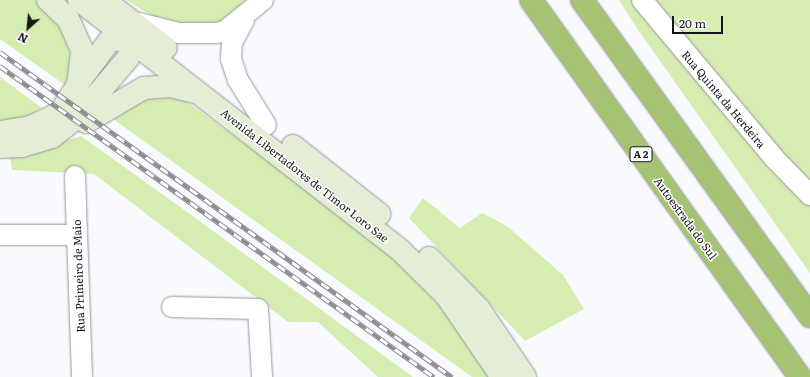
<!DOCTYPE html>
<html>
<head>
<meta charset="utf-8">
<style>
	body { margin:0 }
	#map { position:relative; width:810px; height:377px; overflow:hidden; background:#f9fafe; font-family:Literata,serif }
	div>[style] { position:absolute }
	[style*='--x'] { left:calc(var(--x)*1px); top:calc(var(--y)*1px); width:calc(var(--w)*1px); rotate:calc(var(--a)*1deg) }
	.green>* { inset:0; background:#d5edb1 }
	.roads { filter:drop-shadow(0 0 1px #97979d) drop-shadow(0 0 1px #97979d) }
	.minor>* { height:20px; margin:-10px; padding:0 10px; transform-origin:10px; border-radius:10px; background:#fff }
	.secondary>* { height:22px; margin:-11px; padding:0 11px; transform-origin:11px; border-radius:11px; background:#e4edd5 }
	.motorway>* { height:22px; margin:-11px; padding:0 11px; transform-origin:11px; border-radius:11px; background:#a5c473 }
	.rail>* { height:4.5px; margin-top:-2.25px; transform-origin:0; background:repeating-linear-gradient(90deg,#fff 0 9px,#8c8c8f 0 18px); box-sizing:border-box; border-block:1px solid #8c8c8f }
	span { translate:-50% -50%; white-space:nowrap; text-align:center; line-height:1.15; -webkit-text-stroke:3px #fff; paint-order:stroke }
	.shield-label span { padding:1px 3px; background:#fff; border:1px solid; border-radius:3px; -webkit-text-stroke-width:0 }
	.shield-label { font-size:10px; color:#151517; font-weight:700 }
	.street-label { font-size:11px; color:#151517 }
	.north { position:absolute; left:8px; top:8px; width:40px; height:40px; -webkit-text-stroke:3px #fff; paint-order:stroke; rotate:207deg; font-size:11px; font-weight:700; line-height:16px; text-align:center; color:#151517 }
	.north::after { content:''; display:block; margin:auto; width:14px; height:18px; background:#151517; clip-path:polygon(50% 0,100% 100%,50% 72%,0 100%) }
	.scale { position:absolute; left:672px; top:16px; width:51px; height:18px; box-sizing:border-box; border:2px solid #151517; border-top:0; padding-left:5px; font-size:12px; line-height:14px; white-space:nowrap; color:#151517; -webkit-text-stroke:3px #fff; paint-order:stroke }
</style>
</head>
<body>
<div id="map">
	<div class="green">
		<i style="clip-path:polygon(0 0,36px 0,57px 18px,69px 50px,70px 67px,65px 85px,0 39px)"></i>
		<i style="clip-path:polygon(126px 0,250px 0,226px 23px,200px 32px,164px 23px)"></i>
		<i style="clip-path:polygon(619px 0,810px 0,810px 273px,638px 30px)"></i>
		<i style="clip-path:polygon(0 77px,42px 108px,22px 118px,0 122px)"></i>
		<i style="clip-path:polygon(159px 97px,182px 98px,380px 243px,455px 322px,490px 377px,472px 377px,109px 116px,123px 105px)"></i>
		<i style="clip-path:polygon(81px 136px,183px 209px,413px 377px,378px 377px,318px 322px,288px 322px,94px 174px,12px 170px,10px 156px)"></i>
		<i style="clip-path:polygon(423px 198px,460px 228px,482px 213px,507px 226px,563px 275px,584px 309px,525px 341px,409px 218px)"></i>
	</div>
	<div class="roads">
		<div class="minor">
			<i style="--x:642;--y:0;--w:206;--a:50.1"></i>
			<i style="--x:774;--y:158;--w:52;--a:45.8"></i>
			<i style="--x:244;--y:20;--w:26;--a:118"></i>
			<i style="--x:232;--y:43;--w:16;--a:94"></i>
			<i style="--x:231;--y:59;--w:22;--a:72"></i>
			<i style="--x:238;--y:80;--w:53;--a:58.1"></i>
			<i style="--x:135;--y:22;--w:45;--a:14"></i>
			<i style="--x:179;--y:33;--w:37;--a:0"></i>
			<i style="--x:216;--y:33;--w:9;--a:-13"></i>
			<i style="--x:225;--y:31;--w:49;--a:-39.2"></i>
			<i style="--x:75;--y:176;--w:201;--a:88"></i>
			<i style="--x:0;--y:235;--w:76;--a:0"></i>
			<i style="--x:172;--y:307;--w:86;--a:1.3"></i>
			<i style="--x:258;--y:309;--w:68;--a:86.6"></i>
		</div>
		<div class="secondary">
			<i style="--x:79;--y:0;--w:407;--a:37.9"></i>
			<i style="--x:400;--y:250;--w:64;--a:44.4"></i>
			<i style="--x:446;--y:295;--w:99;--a:55.7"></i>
			<i style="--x:104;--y:0;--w:78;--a:37.7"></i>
			<i style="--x:81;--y:79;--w:49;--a:-53.4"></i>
			<i style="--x:110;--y:40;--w:29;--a:-2"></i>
			<i style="--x:86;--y:122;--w:67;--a:-30.4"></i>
			<i style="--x:144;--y:88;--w:27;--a:-4"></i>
			<i style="--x:171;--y:86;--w:25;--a:14"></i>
			<i style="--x:0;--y:132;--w:30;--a:-9"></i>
			<i style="--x:30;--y:127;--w:24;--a:-24"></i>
			<i style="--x:52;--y:117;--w:11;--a:-34"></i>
			<i style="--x:61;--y:111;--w:31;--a:-57"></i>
			<i style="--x:78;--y:85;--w:35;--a:-83"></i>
			<i style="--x:82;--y:50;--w:34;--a:-114"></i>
			<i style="--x:68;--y:19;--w:28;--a:-136"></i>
			<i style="--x:293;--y:146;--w:110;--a:38.3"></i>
			<i style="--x:0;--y:147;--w:22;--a:-3"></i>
			<i style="--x:22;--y:146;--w:31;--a:-17"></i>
			<i style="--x:52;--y:137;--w:33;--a:-38"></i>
			<i style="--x:78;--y:117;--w:77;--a:-49.7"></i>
			<i style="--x:128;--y:58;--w:11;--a:-75"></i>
			<i style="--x:131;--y:47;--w:19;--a:-99"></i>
			<i style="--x:429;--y:258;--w:71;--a:45.6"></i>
			<i style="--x:479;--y:309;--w:82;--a:55.9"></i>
		</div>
		<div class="motorway">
			<i style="--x:531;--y:0;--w:463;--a:54.5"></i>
			<i style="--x:582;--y:0;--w:390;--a:54.2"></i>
		</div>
	</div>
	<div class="rail">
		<i style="--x:0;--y:52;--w:557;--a:35.72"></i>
		<i style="--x:0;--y:66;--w:534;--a:35.62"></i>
	</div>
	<div class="shield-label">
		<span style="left:641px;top:154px">A 2</span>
	</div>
	<div class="street-label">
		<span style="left:724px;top:99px;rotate:50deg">Rua Quinta da Herdeira</span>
		<span style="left:305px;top:175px;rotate:38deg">Avenida Libertadores de Timor Loro Sae</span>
		<span style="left:686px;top:218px;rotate:54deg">Autoestrada do Sul</span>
		<span style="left:78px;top:276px;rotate:-92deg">Rua Primeiro de Maio</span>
	</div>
	<div class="north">N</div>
	<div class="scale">20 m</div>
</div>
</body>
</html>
